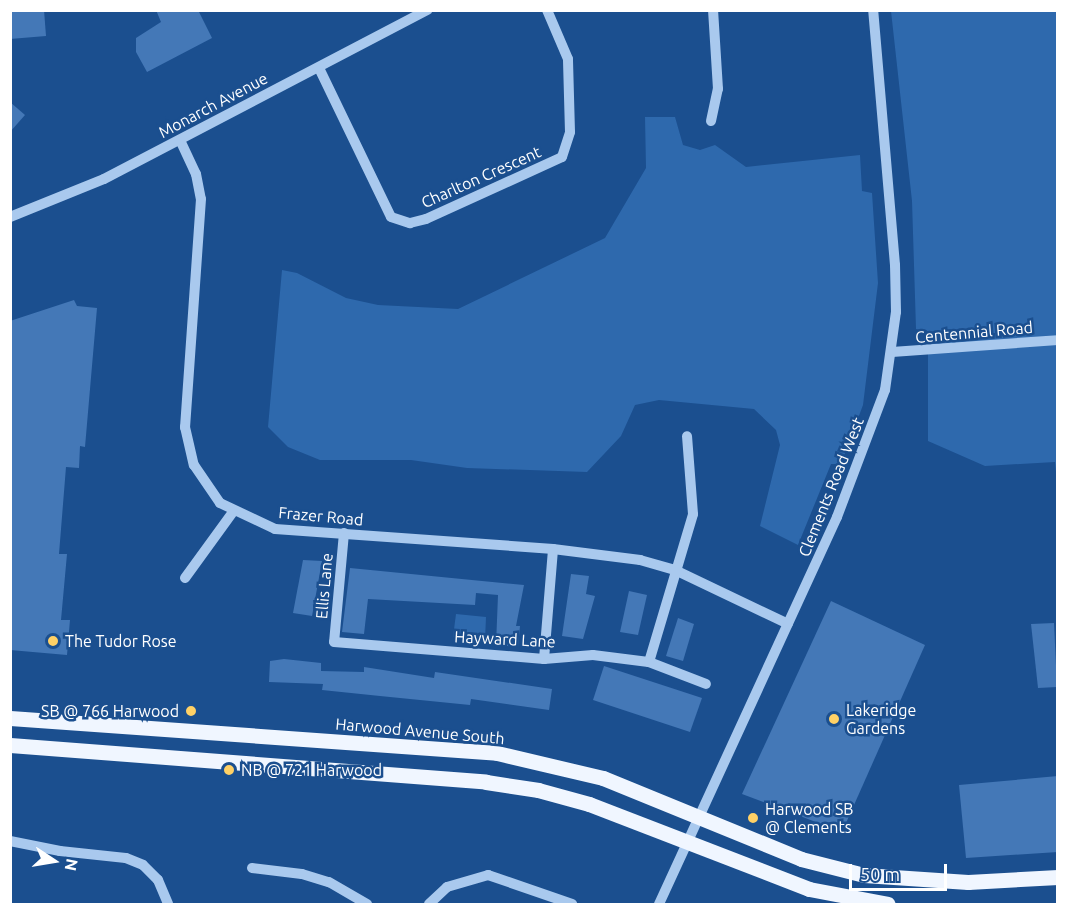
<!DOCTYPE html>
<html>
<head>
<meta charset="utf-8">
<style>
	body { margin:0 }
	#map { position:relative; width:1068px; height:915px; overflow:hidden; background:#1b4f8f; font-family:Ubuntu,sans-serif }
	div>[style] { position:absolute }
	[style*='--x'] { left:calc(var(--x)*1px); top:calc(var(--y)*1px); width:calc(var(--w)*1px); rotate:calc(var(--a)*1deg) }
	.green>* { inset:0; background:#2e69ad }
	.building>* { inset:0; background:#4478b7 }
	.minor>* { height:10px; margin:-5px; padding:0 5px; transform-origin:5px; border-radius:5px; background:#a9c9ee }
	.major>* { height:15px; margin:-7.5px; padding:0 7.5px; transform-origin:7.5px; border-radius:7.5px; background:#f0f6ff }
	.dots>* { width:16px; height:16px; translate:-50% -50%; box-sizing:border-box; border:3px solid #1b4f8f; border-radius:50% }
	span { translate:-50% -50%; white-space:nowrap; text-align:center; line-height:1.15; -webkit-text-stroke:5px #1b4f8f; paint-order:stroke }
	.street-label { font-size:16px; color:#fff }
	.poi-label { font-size:16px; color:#fff }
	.left { translate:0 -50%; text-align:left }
	.right { translate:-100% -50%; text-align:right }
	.frame { position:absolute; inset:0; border:12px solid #fff; pointer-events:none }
	.north { position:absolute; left:24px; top:831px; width:60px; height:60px; -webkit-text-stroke:4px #1b4f8f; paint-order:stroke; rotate:102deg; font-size:16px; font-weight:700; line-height:24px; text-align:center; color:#fff }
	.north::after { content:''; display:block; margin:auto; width:21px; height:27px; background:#fff; clip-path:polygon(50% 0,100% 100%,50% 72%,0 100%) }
	.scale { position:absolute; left:849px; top:864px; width:98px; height:27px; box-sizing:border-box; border:3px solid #fff; border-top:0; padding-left:8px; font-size:18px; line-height:21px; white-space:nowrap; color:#fff; -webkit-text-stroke:4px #1b4f8f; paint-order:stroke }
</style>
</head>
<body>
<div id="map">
	<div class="green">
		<i style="clip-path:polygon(891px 11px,1057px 11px,1057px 482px,1055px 462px,985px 466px,928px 441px,928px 332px,916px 329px,912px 201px)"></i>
		<i style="clip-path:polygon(645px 117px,675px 117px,683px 145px,700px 150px,715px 145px,746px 167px,860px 155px,862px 191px,872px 193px,878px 283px,863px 405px,841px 464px,831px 464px,798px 545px,760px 526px,780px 445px,776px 430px,754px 409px,659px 400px,635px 405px,621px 436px,587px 472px,467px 468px,411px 460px,320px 460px,288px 447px,268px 427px,282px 270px,297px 273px,346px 298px,378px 305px,458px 309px,605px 238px,646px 168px)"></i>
		<i style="clip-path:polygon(456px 614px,486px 617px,485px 640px,453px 637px)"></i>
	</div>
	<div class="building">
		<i style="clip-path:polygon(10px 10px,44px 10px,46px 36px,10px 39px)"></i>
		<i style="clip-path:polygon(156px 10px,198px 10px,212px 38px,147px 72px,136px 52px,136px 38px,161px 22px)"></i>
		<i style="clip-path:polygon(10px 102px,25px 115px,10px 132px)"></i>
		<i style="clip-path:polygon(74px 300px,77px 306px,97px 308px,85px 447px,80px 446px,79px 468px,66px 467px,59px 554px,67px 554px,61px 620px,70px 620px,67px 655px,10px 650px,10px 321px)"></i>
		<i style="clip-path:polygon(303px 560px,322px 561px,312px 616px,293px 613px)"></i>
		<i style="clip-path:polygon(350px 568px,524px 585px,516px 626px,520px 626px,518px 647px,496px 645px,498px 595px,476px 593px,475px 605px,368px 599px,364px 634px,342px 632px)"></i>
		<i style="clip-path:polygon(571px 574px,589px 576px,586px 594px,595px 596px,583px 639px,562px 636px)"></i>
		<i style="clip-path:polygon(629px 591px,647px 595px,638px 635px,620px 632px)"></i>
		<i style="clip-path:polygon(831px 601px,925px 645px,842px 832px,742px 794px)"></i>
		<i style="clip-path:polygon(678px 618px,694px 624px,683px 661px,666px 656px)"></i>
		<i style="clip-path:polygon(1054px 623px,1057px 687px,1038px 688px,1031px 624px)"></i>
		<i style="clip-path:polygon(284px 659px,321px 663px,321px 671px,364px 672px,364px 667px,434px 678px,435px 672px,552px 689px,549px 710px,471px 699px,470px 705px,380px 696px,322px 690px,323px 684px,269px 682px,270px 661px)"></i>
		<i style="clip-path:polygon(604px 666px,702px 698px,690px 732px,593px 700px)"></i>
		<i style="clip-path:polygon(1058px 776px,1058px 852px,966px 858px,959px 785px)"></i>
	</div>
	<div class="minor">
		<i style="--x:319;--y:68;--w:165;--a:64.2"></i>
		<i style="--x:391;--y:217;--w:20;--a:18"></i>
		<i style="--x:410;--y:223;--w:16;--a:-14"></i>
		<i style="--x:426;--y:219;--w:149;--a:-24.5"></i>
		<i style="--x:562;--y:157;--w:26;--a:-72"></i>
		<i style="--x:570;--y:132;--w:73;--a:-91.6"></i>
		<i style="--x:568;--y:59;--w:53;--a:-113.2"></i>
		<i style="--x:711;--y:121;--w:33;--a:-78"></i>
		<i style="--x:718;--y:89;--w:79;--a:-93.6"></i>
		<i style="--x:180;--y:140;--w:38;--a:65"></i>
		<i style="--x:196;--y:174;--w:25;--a:79"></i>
		<i style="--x:201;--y:199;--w:229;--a:94"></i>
		<i style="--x:185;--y:427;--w:39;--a:77"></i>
		<i style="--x:194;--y:465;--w:46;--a:55.6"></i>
		<i style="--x:220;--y:503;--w:61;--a:25.3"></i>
		<i style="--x:275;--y:529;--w:279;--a:4.1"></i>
		<i style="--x:553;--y:549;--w:88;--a:7.2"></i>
		<i style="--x:640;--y:560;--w:36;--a:16"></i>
		<i style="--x:675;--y:570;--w:125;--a:25.5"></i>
		<i style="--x:10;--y:217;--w:101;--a:-22"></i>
		<i style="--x:104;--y:179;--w:365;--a:-27.6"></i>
		<i style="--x:892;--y:352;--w:166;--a:-4.1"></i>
		<i style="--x:344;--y:533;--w:109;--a:95.2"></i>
		<i style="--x:334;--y:642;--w:211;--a:4.6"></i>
		<i style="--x:544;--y:659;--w:49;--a:-4.7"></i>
		<i style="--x:593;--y:655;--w:56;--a:7.1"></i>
		<i style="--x:649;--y:662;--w:61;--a:21.1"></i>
		<i style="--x:185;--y:578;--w:82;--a:-54"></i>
		<i style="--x:544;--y:659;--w:110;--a:-85.3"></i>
		<i style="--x:649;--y:662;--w:154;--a:-73.4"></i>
		<i style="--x:693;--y:514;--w:78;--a:-94.4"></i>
		<i style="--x:10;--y:841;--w:51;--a:11.3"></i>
		<i style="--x:60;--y:851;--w:66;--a:6.1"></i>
		<i style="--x:126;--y:858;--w:18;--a:22"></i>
		<i style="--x:143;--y:865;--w:21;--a:45"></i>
		<i style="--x:158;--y:880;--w:26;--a:67"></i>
		<i style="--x:252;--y:868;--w:50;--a:6.8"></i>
		<i style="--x:302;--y:874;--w:28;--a:17"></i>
		<i style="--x:329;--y:882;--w:44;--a:30.1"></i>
		<i style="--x:429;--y:904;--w:25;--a:-43"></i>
		<i style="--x:447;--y:887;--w:43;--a:-16.3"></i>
		<i style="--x:488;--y:875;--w:89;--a:19"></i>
		<i style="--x:659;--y:904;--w:426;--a:-65.3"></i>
		<i style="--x:837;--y:517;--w:136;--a:-69.3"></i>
		<i style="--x:885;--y:390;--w:79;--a:-82"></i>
		<i style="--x:896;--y:312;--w:47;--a:-91.2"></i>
		<i style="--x:895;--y:265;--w:256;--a:-94.9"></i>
	</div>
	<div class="major">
		<i style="--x:10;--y:718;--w:488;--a:4.1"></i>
		<i style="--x:497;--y:753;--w:109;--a:13.3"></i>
		<i style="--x:603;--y:778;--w:214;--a:22.2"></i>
		<i style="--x:801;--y:859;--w:65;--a:14.3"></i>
		<i style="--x:864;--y:875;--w:104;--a:3.9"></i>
		<i style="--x:968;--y:882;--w:90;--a:-3.2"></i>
		<i style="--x:10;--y:745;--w:477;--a:4.4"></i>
		<i style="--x:486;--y:782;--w:53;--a:8.7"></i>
		<i style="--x:538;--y:790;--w:53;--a:15.4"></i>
		<i style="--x:589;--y:804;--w:236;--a:21.1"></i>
		<i style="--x:809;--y:889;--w:80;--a:10.8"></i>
	</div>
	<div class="dots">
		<i style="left:53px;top:641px;background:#ffd166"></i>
		<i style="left:191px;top:711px;background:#ffd166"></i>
		<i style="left:834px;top:719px;background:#ffd166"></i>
		<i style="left:229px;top:770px;background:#ffd166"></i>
		<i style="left:753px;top:818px;background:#ffd166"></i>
	</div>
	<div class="street-label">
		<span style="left:213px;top:105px;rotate:-28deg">Monarch Avenue</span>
		<span style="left:481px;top:177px;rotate:-24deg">Charlton Crescent</span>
		<span style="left:974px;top:332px;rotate:-5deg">Centennial Road</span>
		<span style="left:831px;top:487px;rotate:-68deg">Clements Road West</span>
		<span style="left:321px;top:516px;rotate:5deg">Frazer Road</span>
		<span style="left:324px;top:586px;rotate:-85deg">Ellis Lane</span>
		<span style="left:505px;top:639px;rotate:3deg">Hayward Lane</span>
		<span style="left:420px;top:731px;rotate:5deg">Harwood Avenue South</span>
	</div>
	<div class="poi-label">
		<span class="left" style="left:65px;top:641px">The Tudor Rose</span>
		<span class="left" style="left:846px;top:719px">Lakeridge<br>Gardens</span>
		<span class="right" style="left:179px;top:711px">SB @ 766 Harwood</span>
		<span class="left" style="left:241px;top:770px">NB @ 721 Harwood</span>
		<span class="left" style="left:765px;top:818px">Harwood SB<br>@ Clements</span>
	</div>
	<div class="frame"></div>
	<div class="north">N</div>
	<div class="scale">50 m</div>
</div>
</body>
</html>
